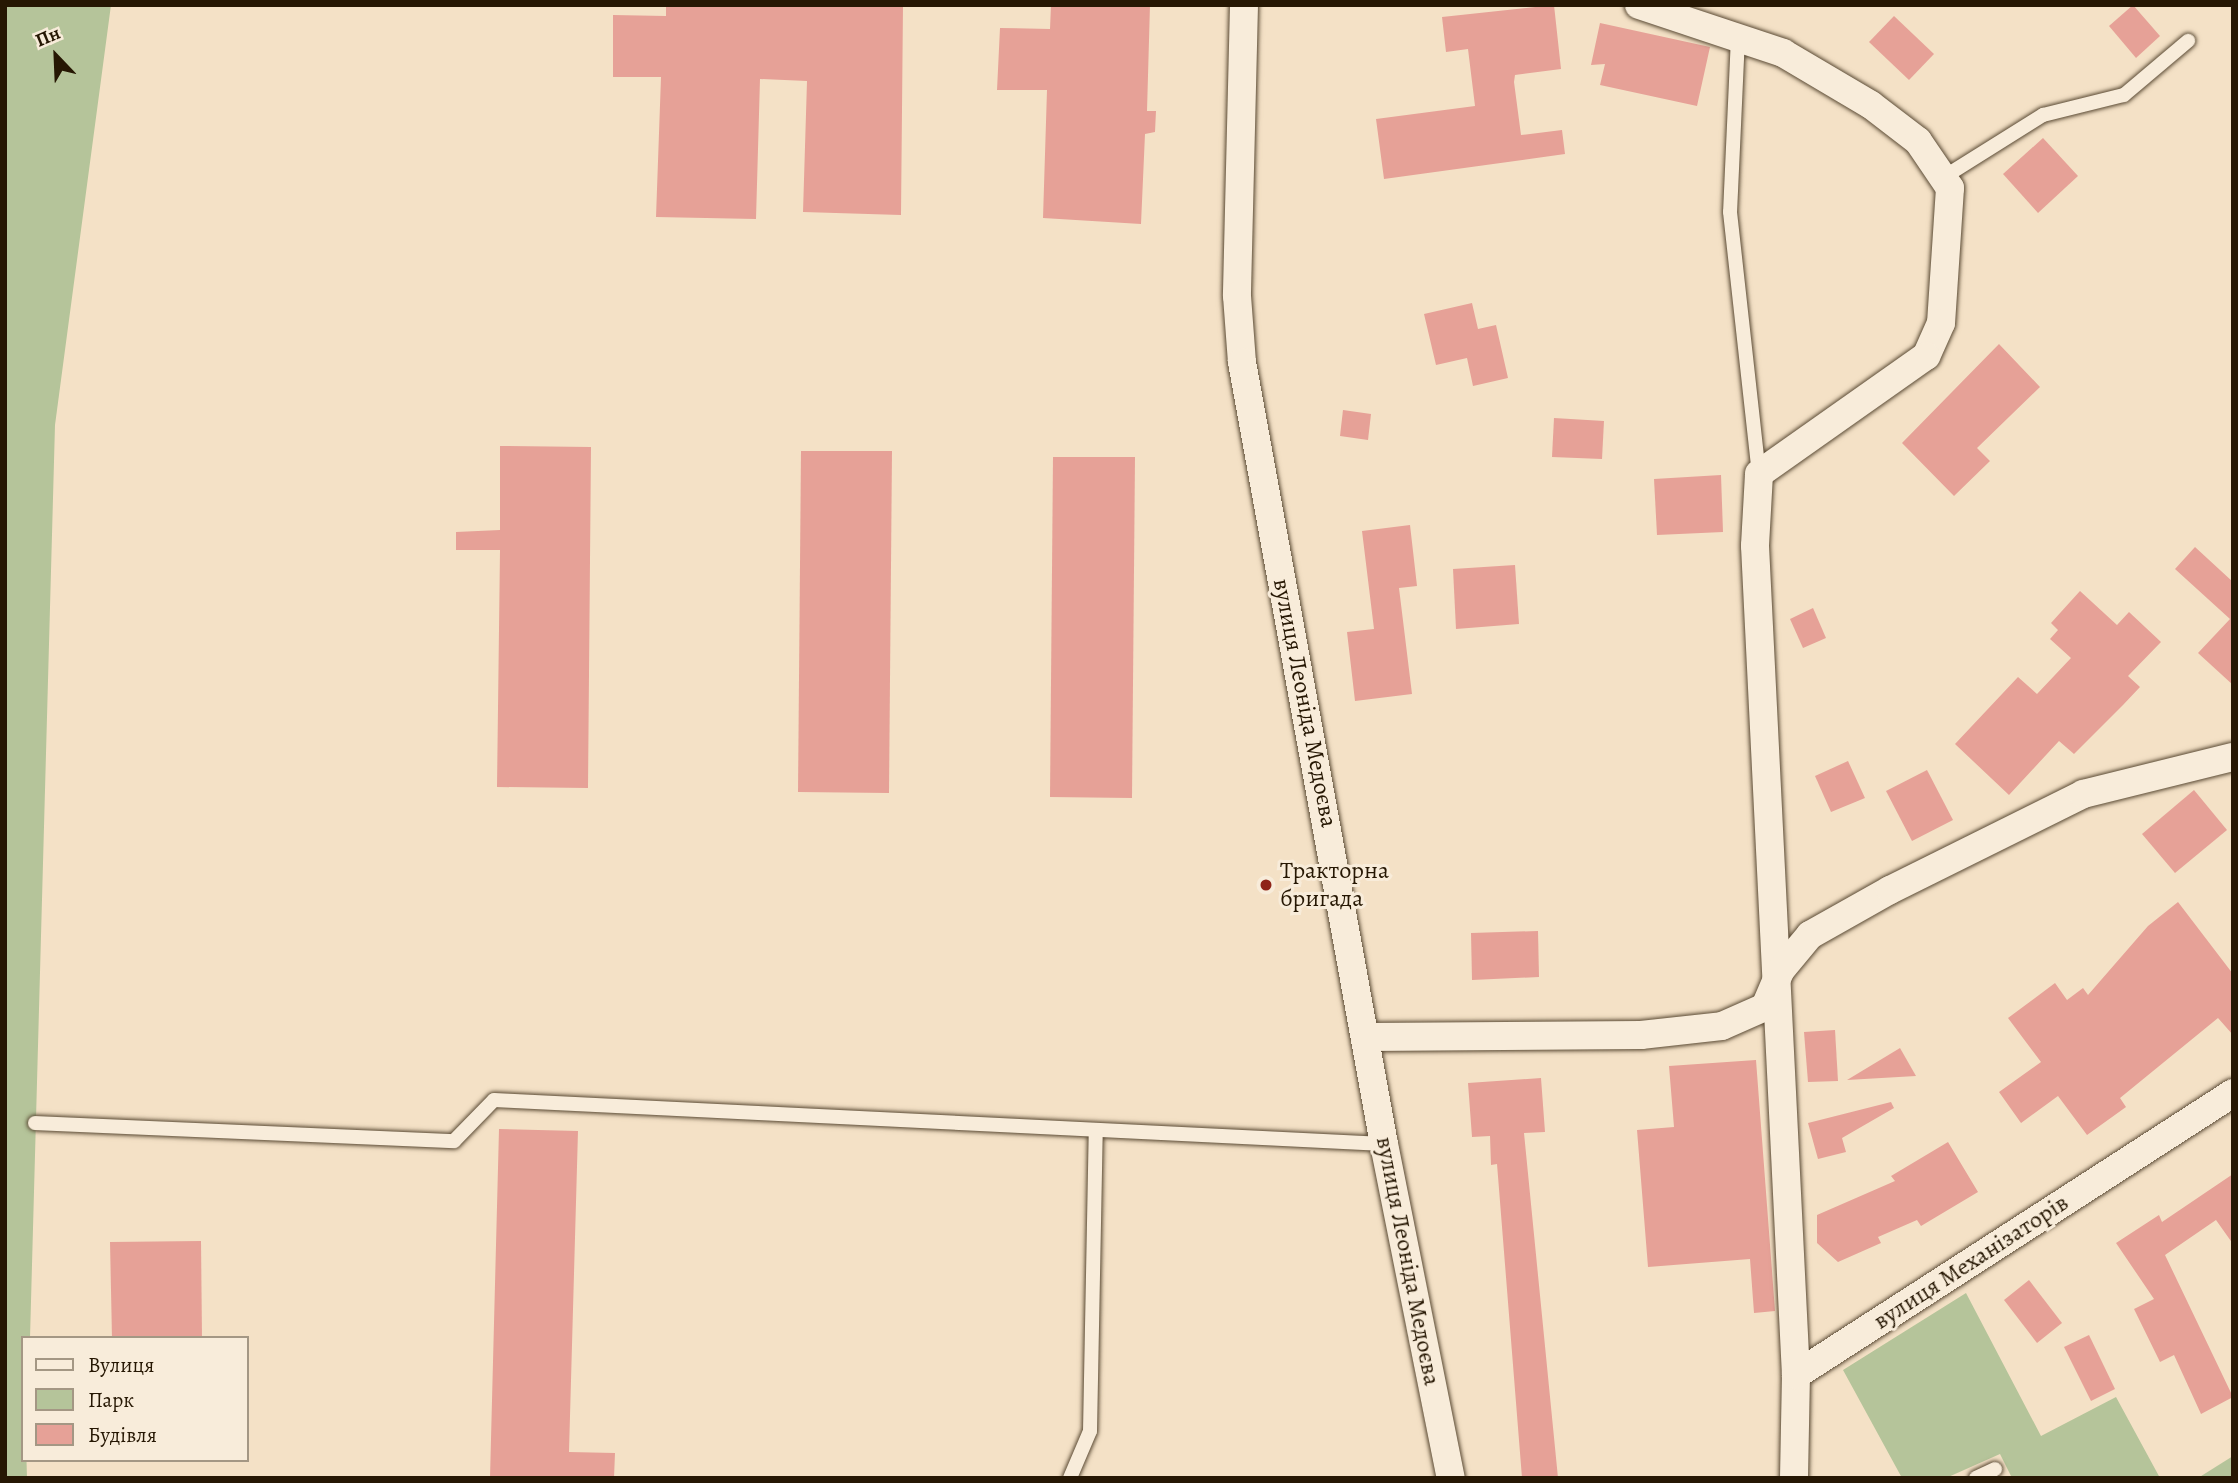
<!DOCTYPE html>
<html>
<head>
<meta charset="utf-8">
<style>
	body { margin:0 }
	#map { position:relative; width:2238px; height:1483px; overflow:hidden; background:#f4e1c6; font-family:Alegreya,serif }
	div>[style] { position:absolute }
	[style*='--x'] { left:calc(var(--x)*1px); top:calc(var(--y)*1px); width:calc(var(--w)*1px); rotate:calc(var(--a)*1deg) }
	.green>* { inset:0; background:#b5c49a }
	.building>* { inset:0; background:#e6a197 }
	.roads { filter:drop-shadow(0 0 2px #5a4a34) drop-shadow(0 0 2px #5a4a34) }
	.lane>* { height:14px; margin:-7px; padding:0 7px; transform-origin:7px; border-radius:7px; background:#f8ecda }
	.street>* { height:28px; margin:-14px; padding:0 14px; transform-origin:14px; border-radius:14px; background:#f8ecda }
	.dots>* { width:19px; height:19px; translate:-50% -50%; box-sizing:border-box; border:4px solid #f8ecda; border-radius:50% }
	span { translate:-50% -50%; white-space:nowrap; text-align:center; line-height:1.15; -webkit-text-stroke:6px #f8ecda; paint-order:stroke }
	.street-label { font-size:24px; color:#261703 }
	.poi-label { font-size:24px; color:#261703 }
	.left { translate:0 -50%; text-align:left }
	.frame { position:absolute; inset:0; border:7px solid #261703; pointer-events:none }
	.legend { position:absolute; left:21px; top:1336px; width:228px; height:126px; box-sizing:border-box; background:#f8ecda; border:2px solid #a49784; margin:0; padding:9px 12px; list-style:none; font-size:21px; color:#261703 }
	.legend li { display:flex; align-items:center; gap:14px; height:35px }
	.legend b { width:35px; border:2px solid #a49784 }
	.north { position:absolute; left:21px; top:21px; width:70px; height:70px; -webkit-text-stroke:5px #f8ecda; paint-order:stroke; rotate:337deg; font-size:19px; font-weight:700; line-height:28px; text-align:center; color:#261703 }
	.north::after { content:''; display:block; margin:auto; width:24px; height:32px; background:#261703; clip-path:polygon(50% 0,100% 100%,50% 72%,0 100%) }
</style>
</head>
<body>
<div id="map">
	<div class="green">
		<i style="clip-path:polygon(5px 5px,111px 5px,55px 425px,30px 1338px,23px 1338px,27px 1478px,5px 1478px)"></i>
		<i style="clip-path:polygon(1966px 1293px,2041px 1436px,2116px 1397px,2160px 1478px,2012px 1478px,2000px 1454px,1946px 1478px,1902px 1478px,1843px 1370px)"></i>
		<i style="clip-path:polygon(2233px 1456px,2233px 1478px,2198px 1478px)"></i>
	</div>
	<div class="building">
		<i style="clip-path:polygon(666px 5px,903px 5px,901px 215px,803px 212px,807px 81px,760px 79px,756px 219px,656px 217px,661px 77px,613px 77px,613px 15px,666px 16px)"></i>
		<i style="clip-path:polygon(1051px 5px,1150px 5px,1147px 111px,1156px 111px,1155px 132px,1145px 134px,1141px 224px,1043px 218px,1047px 90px,997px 90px,1000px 28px,1050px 29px)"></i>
		<i style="clip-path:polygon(1554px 5px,1561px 69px,1515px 75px,1514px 82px,1521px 135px,1562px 130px,1565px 154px,1384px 179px,1376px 119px,1475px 106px,1468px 49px,1446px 52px,1442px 17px)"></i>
		<i style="clip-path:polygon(2133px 5px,2160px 36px,2136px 58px,2109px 26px)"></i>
		<i style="clip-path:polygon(1894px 16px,1934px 54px,1909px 80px,1869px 42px)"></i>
		<i style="clip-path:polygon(1600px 23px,1710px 47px,1697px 106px,1600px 85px,1605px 64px,1591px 65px)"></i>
		<i style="clip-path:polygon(2043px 138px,2078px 176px,2038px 213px,2003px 174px)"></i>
		<i style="clip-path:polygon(1472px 303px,1478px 329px,1496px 325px,1508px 378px,1473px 386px,1467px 358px,1436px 365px,1424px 314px)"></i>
		<i style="clip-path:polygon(1999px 344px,2040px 387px,1977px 448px,1990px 461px,1954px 496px,1902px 443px)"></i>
		<i style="clip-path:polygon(1343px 410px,1371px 414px,1368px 440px,1340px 436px)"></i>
		<i style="clip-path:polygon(1554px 418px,1604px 421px,1602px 459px,1552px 457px)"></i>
		<i style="clip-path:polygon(500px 446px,591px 447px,588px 788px,497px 787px,500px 550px,456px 550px,456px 532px,500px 530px)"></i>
		<i style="clip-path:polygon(801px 451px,892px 451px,889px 793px,798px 792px)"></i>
		<i style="clip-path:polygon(1053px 457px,1135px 457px,1132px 798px,1050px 797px)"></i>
		<i style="clip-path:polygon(1721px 475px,1723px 532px,1657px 535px,1654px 479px)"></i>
		<i style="clip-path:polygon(1410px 525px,1417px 586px,1399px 588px,1412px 694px,1355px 701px,1347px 632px,1374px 629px,1362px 531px)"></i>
		<i style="clip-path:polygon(2195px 547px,2233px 582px,2233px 685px,2198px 653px,2230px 619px,2175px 569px)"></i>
		<i style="clip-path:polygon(1515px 565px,1519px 624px,1456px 629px,1453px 569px)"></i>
		<i style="clip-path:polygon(2080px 591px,2117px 625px,2129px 612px,2161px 642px,2128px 676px,2140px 687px,2123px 705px,2074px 754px,2059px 741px,2009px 795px,1955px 744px,2018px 677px,2037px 694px,2071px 658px,2050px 639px,2058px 630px,2051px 623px)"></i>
		<i style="clip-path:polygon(1813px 608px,1826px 638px,1803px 648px,1790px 619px)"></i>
		<i style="clip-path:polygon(1848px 761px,1865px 798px,1831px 812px,1815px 776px)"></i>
		<i style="clip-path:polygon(1927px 770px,1953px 820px,1912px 841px,1886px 791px)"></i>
		<i style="clip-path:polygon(2194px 790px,2227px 830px,2175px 873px,2142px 834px)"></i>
		<i style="clip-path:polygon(2178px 902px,2233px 974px,2233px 1035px,2218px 1018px,2120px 1098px,2126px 1107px,2087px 1135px,2058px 1096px,2021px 1123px,1999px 1092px,2041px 1062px,2008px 1018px,2055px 983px,2067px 1000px,2083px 988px,2088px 995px,2148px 926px)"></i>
		<i style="clip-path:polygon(1538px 931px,1539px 977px,1472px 980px,1471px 933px)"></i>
		<i style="clip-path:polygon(1835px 1030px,1838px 1081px,1808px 1082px,1804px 1032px)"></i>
		<i style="clip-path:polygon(1900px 1048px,1916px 1076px,1847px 1080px)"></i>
		<i style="clip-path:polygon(1756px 1060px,1775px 1311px,1754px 1313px,1750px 1259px,1648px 1267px,1637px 1130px,1674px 1127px,1669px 1066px)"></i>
		<i style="clip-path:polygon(1541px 1078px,1545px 1132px,1524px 1133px,1558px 1478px,1522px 1478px,1497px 1164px,1491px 1165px,1490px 1136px,1472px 1137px,1468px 1083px)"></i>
		<i style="clip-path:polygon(1891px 1102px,1894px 1108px,1842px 1138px,1846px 1152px,1818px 1159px,1808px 1123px)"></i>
		<i style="clip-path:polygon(499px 1129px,578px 1131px,569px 1452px,615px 1453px,614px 1478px,490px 1478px)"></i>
		<i style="clip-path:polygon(1948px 1142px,1978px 1192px,1921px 1226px,1917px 1220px,1878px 1237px,1881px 1243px,1838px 1262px,1817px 1243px,1817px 1215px,1895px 1181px,1891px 1176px)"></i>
		<i style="clip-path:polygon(2233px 1174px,2233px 1244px,2216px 1220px,2165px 1255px,2233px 1397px,2201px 1414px,2174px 1355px,2160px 1362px,2134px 1309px,2154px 1299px,2116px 1243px,2159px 1215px,2162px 1222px)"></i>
		<i style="clip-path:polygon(201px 1241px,202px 1338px,112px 1338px,110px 1242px)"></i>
		<i style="clip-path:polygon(2029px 1280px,2062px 1323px,2037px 1343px,2004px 1300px)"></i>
		<i style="clip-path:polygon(2089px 1335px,2115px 1389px,2091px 1401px,2064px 1347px)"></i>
	</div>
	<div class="roads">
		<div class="lane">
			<i style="--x:1738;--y:37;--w:175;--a:92.6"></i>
			<i style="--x:1730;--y:212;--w:264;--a:83.7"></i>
			<i style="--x:1944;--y:177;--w:117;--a:-32.1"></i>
			<i style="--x:2043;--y:115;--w:83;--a:-13.9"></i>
			<i style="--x:2124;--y:95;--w:84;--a:-40.2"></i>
			<i style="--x:35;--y:1123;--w:419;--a:2.5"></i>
			<i style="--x:454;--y:1141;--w:57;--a:-45.7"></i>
			<i style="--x:494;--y:1100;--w:891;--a:2.83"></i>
			<i style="--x:1070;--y:1478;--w:51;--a:-66.9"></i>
			<i style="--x:1090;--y:1431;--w:301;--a:-88.9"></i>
			<i style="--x:1976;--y:1478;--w:21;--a:-25"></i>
		</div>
		<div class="street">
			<i style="--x:1244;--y:5;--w:291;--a:91.4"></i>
			<i style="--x:1237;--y:296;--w:66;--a:85.7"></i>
			<i style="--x:1242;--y:362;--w:795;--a:79.71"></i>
			<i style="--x:1384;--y:1144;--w:341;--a:78.7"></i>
			<i style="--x:1639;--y:5;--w:152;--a:18.4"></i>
			<i style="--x:1783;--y:53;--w:102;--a:30.6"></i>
			<i style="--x:1871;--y:105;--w:59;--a:37.5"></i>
			<i style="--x:1918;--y:141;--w:57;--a:55.8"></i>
			<i style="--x:1950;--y:188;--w:135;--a:93.8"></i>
			<i style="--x:1941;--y:323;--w:36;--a:114"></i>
			<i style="--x:1926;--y:356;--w:204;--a:144.8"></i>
			<i style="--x:1759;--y:474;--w:72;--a:93.2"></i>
			<i style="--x:1755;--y:546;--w:830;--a:87.17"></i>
			<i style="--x:1368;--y:1037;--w:273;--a:-0.4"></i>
			<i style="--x:1641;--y:1035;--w:81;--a:-6.3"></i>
			<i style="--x:1722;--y:1026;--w:47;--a:-23.8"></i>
			<i style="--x:1765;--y:1007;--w:39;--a:-67"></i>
			<i style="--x:1780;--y:971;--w:47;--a:-50.2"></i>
			<i style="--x:1810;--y:935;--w:92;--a:-29.4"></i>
			<i style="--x:1890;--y:890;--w:216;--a:-26.4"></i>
			<i style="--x:2083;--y:794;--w:154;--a:-13.9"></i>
			<i style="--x:1794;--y:1478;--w:103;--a:-88.9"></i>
			<i style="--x:1796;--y:1375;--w:520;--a:-32.83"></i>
		</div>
	</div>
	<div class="dots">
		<i style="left:1266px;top:885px;background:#8f2418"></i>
	</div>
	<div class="street-label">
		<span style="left:1305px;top:703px;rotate:79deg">вулиця Леоніда Медоєва</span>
		<span style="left:1408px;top:1261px;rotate:79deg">вулиця Леоніда Медоєва</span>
		<span style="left:1971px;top:1262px;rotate:-33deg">вулиця Механізаторів</span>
	</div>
	<div class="poi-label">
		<span class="left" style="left:1280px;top:885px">Тракторна<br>бригада</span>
	</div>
	<div class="frame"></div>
	<ul class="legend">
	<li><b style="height:9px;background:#f8ecda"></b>Вулиця</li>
	<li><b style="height:19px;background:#b5c49a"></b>Парк</li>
	<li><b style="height:19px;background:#e6a197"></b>Будівля</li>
	</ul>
	<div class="north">Пн</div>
</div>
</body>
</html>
